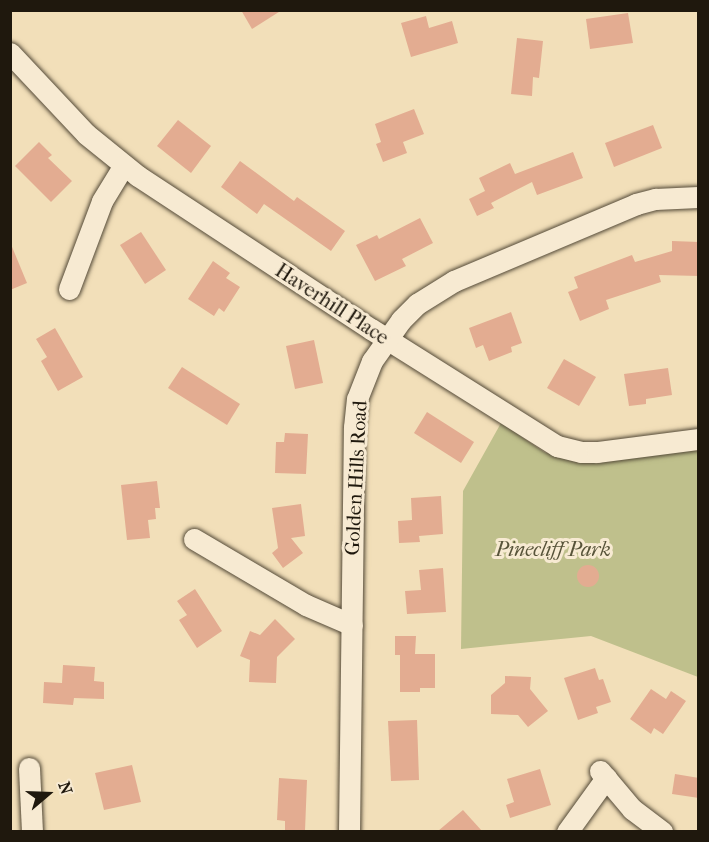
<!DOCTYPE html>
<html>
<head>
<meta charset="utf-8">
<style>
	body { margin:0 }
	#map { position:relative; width:709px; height:842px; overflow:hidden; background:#f2dfb9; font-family:"IM FELL French Canon",serif }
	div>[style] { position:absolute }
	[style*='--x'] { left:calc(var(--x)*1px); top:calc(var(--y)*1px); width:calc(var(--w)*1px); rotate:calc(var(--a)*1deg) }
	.green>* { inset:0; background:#bfc08c }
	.building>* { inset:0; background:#e3ac91 }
	.round { border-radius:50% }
	.roads { filter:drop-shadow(0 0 2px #544a38) drop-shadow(0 0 2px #544a38) }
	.minor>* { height:21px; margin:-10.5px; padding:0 10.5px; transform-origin:10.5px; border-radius:10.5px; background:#f7ead2 }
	span { translate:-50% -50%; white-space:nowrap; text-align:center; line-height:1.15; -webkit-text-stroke:6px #f7ead2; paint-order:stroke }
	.street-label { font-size:20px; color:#1f180d }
	.park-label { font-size:20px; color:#575339; font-style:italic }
	.frame { position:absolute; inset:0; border:12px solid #1f180d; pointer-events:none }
	.north { position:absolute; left:18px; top:764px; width:60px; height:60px; -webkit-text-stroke:4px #f7ead2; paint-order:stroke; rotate:71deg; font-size:16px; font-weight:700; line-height:24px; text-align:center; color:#1f180d }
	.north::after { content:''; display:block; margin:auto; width:21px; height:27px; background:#1f180d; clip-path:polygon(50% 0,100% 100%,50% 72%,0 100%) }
</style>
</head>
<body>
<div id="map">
	<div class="green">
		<i style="clip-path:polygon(501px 423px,544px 452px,575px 462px,592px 462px,698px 449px,698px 677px,591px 636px,461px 649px,463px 491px)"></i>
	</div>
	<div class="building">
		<i style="clip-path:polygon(241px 10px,282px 10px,252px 29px)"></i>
		<i style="clip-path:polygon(628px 13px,633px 43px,590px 49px,586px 19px)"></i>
		<i style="clip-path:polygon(426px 16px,429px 28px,452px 21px,458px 43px,411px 57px,401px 23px)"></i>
		<i style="clip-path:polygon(517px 38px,543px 41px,539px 78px,533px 77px,532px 96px,511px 94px)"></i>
		<i style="clip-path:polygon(414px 109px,424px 134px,403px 142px,407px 153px,383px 162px,376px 144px,381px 142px,375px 124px)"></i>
		<i style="clip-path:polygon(178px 120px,211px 146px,191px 173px,157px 146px)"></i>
		<i style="clip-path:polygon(653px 125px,662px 148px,614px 167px,605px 143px)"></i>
		<i style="clip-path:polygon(39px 142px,52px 155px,48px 158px,72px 181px,51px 202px,15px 166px)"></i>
		<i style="clip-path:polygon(573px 152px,583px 178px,537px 195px,532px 182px,491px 203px,494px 208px,477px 216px,469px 199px,485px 191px,479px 178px,510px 163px,515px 174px)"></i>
		<i style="clip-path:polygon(240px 161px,294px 201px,297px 197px,345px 231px,331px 251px,264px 204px,257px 214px,221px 187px)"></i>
		<i style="clip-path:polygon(420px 218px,433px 243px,402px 259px,406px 266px,375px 281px,356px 245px,377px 235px,379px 239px)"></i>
		<i style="clip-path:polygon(141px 232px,166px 270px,145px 284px,120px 245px)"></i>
		<i style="clip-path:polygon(672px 241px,699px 242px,699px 276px,659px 275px,661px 282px,606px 300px,609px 309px,580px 321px,568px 292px,578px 288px,574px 277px,632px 255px,635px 262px,672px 251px)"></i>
		<i style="clip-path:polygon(10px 242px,27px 283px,10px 290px)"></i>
		<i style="clip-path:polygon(213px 261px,230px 273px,226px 278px,240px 287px,224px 312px,219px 308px,214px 316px,188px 299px)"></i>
		<i style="clip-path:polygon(511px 312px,522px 343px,511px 347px,512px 352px,489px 361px,483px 345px,476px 348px,469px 328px)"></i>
		<i style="clip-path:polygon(55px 328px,83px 377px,58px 391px,41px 361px,47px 357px,36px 339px)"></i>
		<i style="clip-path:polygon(314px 340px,323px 383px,295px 389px,286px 346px)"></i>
		<i style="clip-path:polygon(564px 359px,596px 377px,579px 406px,547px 388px)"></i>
		<i style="clip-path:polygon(182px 367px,240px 404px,227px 425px,168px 388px)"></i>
		<i style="clip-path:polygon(668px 368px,672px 395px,646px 399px,646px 404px,629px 406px,624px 374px)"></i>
		<i style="clip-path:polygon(427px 412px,474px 442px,461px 463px,414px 433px)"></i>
		<i style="clip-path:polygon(285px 433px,308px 434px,306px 474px,275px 473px,276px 442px,284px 442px)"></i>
		<i style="clip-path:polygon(157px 481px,160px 508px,155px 508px,156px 519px,148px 520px,150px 538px,127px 540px,121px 485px)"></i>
		<i style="clip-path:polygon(441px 496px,443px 534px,419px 536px,420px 542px,399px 543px,398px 521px,412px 520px,411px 498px)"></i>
		<i style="clip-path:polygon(301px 504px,305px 536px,291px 538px,303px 553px,283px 568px,272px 553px,278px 548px,272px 508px)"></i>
		<i class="round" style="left:577px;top:565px;width:22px;height:22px"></i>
		<i style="clip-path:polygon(443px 568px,446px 612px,407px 614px,405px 591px,421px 590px,419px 570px)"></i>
		<i style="clip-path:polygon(195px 589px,222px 631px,197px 648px,179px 620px,187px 615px,177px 601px)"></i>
		<i style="clip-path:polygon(275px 619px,295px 639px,277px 657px,276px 683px,249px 682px,250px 660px,240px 656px,250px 631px,260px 635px)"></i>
		<i style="clip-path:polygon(395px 636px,416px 636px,415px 654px,435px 654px,435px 688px,420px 688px,420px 692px,400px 692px,400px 655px,395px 655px)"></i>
		<i style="clip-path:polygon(63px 665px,95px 667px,94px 681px,104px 682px,104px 699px,74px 698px,73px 705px,43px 703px,44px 682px,62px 683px)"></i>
		<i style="clip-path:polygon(595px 668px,599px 680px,603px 679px,611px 702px,596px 707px,598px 713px,578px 720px,564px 678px)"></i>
		<i style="clip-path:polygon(505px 676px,531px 677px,530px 689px,548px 711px,528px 727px,518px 715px,491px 714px,491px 695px,505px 683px)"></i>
		<i style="clip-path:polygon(651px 689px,666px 699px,671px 691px,686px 701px,663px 734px,654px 728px,651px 734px,630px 719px)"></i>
		<i style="clip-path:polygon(417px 720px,419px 780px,391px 781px,388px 721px)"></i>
		<i style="clip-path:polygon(132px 765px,141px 802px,104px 810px,95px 773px)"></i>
		<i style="clip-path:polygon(540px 769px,551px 805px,510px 818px,506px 805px,514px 802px,507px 779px)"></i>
		<i style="clip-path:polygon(675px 774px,699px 778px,699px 798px,672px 794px)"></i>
		<i style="clip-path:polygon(279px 778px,307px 780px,305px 831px,285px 831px,285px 821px,277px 820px)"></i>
		<i style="clip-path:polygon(463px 810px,482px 831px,438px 831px)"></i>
	</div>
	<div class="roads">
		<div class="minor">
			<i style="--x:10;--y:53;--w:111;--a:46.8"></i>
			<i style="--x:86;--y:134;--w:67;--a:38.9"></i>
			<i style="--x:138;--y:176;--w:279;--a:33.3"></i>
			<i style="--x:371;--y:329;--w:220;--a:32.2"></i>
			<i style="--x:557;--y:446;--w:25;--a:14"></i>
			<i style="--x:581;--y:452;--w:16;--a:0"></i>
			<i style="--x:597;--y:452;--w:102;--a:-7.3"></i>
			<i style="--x:69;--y:289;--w:94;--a:-69.4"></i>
			<i style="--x:102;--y:201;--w:42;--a:-58.6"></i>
			<i style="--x:194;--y:539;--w:130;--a:30.5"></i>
			<i style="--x:306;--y:605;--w:50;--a:23.5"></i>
			<i style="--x:29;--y:768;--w:64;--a:87.3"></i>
			<i style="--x:600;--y:771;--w:50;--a:49.9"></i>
			<i style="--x:632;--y:809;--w:38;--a:37"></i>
			<i style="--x:349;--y:832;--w:405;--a:-89.3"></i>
			<i style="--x:354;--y:427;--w:28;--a:-84"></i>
			<i style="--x:357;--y:399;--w:41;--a:-68.5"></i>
			<i style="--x:372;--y:361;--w:50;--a:-54.7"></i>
			<i style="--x:401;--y:320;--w:23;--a:-45"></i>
			<i style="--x:417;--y:304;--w:44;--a:-31.9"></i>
			<i style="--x:454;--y:281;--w:198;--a:-22.9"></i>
			<i style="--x:636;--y:204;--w:20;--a:-15"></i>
			<i style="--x:655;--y:199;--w:43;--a:-2.7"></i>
			<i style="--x:567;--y:832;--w:67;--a:-54.2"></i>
		</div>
	</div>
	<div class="street-label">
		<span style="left:332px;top:304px;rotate:33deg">Haverhill Place</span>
		<span style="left:356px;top:478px;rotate:-87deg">Golden Hills Road</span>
	</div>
	<div class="park-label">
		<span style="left:553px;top:549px">Pinecliff Park</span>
	</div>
	<div class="frame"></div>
	<div class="north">N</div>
</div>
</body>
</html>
